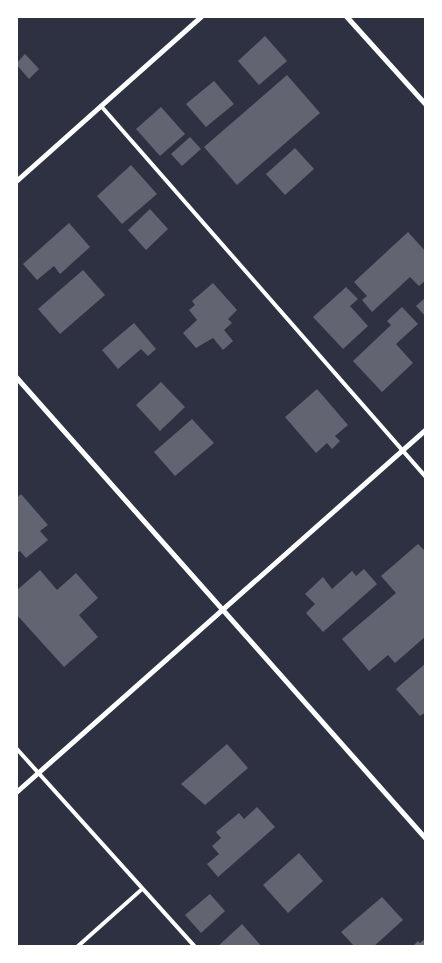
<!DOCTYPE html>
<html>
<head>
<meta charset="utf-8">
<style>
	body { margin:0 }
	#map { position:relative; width:442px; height:963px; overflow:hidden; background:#2d3142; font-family:Lato,sans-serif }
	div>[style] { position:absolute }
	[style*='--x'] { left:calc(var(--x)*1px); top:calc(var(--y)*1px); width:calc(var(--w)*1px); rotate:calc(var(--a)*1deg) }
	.building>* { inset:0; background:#626471 }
	.service>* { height:4px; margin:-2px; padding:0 2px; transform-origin:2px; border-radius:2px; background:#fff }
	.minor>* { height:5px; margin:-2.5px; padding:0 2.5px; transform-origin:2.5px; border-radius:2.5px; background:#fff }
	span { translate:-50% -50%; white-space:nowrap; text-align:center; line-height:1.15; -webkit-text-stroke:4px #fff; paint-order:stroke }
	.frame { position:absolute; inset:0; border:18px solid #fff; pointer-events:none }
</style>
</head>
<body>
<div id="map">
	<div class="building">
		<i style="clip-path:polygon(265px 36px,287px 61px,259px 85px,238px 61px)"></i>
		<i style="clip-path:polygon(25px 54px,39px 69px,29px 79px,16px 64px)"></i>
		<i style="clip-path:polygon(287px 75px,320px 113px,237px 185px,204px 147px)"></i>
		<i style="clip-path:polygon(214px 81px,234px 104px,206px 127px,186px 104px)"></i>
		<i style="clip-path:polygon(161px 107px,185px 134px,160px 156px,136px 129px)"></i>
		<i style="clip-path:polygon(190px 137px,201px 149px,182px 166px,171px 154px)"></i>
		<i style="clip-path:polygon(295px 148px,314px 169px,285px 195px,266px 174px)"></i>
		<i style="clip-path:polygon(131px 165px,157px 194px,122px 224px,97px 196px)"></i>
		<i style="clip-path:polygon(150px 209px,168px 229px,146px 250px,128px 230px)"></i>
		<i style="clip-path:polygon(69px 223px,90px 247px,60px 274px,54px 266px,37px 280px,23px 264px)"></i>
		<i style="clip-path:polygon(408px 232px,426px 252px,426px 280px,419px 286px,410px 277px,372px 312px,362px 300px,367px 296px,354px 282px)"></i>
		<i style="clip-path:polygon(83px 270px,105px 295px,60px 334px,38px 309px)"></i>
		<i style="clip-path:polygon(213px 283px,237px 310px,228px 319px,232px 323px,224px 330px,233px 341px,223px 350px,213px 338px,196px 348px,183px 333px,197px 320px,189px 310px,195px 305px,192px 301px)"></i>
		<i style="clip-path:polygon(346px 287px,358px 299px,350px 306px,368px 326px,343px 349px,313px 317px)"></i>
		<i style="clip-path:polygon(426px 297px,426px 317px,416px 306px)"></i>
		<i style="clip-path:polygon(402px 307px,418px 324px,396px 344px,413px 363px,382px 392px,353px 361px,391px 325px,387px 321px)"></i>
		<i style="clip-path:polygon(134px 323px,156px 349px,148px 356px,141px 349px,118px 369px,102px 350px)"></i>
		<i style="clip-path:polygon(161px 382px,185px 407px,160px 431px,136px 405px)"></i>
		<i style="clip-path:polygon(317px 389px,348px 425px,335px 436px,340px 441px,332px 449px,327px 443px,316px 453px,285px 417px)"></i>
		<i style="clip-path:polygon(192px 419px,214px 443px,175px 476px,154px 452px)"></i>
		<i style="clip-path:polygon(21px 494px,48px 525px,40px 531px,48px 540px,26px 558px,20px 551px,16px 554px,16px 499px)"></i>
		<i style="clip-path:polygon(418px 544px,426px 552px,426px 636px,395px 663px,388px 655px,369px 671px,342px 639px,396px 593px,381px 576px)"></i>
		<i style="clip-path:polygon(364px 569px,377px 584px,323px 632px,306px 613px,315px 604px,305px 594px,323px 577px,332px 589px,352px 571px,356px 576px)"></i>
		<i style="clip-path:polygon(40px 570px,57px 590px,76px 573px,98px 598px,79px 615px,98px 637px,64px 667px,16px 614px,16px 591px)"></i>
		<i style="clip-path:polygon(426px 663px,426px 712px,420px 716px,396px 689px)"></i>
		<i style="clip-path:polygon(227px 744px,248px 768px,205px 805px,181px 784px)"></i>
		<i style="clip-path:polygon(257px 807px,275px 827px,218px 877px,207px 864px,219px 854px,212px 846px,221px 838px,216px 832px,239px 813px,244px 819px)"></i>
		<i style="clip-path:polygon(299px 853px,323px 881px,288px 913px,263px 885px)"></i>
		<i style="clip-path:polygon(210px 894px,225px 911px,201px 933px,185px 915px)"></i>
		<i style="clip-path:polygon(382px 897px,403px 920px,373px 947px,355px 947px,341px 932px)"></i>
		<i style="clip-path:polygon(242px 924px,262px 947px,217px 947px)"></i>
		<i style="clip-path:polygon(426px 938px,426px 947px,412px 947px,418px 941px,420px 943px)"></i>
	</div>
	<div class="service">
		<i style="--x:101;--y:106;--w:493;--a:48.8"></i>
		<i style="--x:16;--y:748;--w:268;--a:48"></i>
		<i style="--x:77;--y:947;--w:87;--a:-41.7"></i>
	</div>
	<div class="minor">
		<i style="--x:346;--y:16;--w:120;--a:48"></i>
		<i style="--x:16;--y:181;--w:248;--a:-41.7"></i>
		<i style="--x:16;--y:377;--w:618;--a:48.41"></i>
		<i style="--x:16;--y:792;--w:548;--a:-41.52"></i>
	</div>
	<div class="frame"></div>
</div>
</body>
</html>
